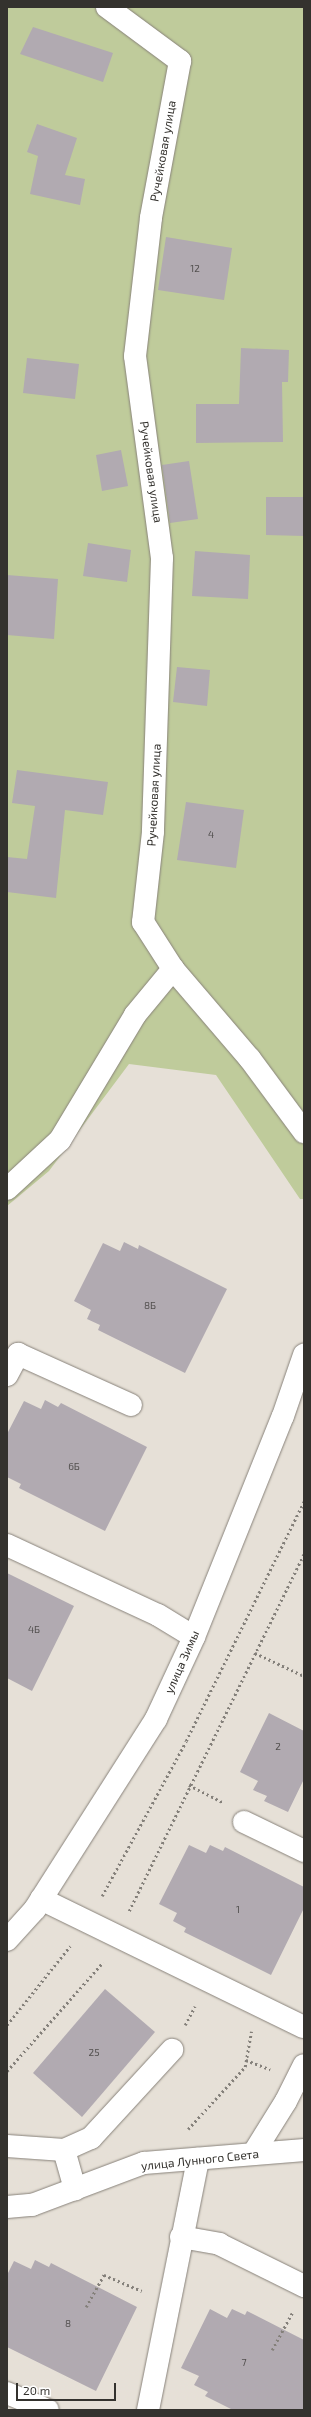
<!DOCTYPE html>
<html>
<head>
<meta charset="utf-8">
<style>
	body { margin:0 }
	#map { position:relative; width:311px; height:2417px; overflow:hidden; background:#e6e0d7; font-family:"Exo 2",sans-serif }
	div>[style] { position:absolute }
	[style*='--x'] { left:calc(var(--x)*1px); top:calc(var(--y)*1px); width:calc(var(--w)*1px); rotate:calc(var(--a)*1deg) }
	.green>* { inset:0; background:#bfcb9b }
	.building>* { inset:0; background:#b1aab1 }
	.path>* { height:2.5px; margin-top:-1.25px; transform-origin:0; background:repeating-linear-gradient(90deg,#84807a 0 2px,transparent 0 5px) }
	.roads { filter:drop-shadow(0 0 1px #88827a) drop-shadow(0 0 1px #88827a) }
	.minor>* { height:22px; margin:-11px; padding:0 11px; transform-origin:11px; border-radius:11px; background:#fff }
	span { translate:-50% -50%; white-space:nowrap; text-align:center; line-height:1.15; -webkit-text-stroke:3.5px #fff; paint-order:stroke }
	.number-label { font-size:10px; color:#53504f }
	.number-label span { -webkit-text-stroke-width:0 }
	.street-label { font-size:12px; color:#34322e }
	.frame { position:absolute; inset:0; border:8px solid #34322e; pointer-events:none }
	.scale { position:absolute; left:16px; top:2383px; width:100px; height:18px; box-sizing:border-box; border:2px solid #34322e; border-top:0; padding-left:5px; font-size:12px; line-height:14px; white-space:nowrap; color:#34322e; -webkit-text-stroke:3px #fff; paint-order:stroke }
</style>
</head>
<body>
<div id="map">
	<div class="green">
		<i style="clip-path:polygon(7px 7px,304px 7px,304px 1199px,300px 1199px,216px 1075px,129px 1064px,49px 1171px,7px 1206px)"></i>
	</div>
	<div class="building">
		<i style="clip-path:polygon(33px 27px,113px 53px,103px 82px,20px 54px)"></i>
		<i style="clip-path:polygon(37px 124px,77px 138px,65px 175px,85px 179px,80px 205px,30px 194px,38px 156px,27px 152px)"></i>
		<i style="clip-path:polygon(166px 237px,232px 248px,224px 300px,158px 290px)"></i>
		<i style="clip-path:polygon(241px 348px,289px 350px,288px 382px,282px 382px,283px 442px,196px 443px,196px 404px,239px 404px)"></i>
		<i style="clip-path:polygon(27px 358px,79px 364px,75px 399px,23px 393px)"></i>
		<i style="clip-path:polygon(121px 450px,128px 486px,102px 491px,96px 455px)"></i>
		<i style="clip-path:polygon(189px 461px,198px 519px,170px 523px,162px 465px)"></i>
		<i style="clip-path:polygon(266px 497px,304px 497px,304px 536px,266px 535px)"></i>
		<i style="clip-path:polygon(88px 543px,131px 550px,127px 582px,83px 576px)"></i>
		<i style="clip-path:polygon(195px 551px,250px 555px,248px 599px,192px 596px)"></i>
		<i style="clip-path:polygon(7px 575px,58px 579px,54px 639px,7px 635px)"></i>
		<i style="clip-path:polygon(177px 667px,210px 670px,207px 706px,173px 702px)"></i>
		<i style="clip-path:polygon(17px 770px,108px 782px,103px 815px,65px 810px,56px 898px,7px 892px,7px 857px,27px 859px,35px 806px,12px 803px)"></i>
		<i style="clip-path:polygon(186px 802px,244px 810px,236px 868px,177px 860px)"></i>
		<i style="clip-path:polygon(124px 1242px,138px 1249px,139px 1245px,227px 1289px,185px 1373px,98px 1330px,100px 1325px,87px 1319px,91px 1310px,74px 1301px,103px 1243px,120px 1251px)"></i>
		<i style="clip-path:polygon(45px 1400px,58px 1407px,61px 1403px,147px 1447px,105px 1531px,19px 1488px,21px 1484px,7px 1477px,7px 1434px,24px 1401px,41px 1409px)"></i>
		<i style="clip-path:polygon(7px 1573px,74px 1606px,32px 1691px,7px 1678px)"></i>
		<i style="clip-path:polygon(269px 1713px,304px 1731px,304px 1779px,288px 1812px,264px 1801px,267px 1796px,253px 1790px,258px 1781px,240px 1772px)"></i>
		<i style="clip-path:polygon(189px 1845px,206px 1853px,210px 1845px,223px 1851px,225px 1847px,304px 1887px,304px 1908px,271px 1975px,184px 1932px,186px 1928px,173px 1921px,177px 1913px,159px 1904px)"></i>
		<i style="clip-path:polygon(105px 1989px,155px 2032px,82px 2117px,33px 2073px)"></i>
		<i style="clip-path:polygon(35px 2260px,49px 2267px,51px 2263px,137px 2307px,96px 2391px,7px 2347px,7px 2275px,14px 2261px,31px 2269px)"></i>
		<i style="clip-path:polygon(210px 2309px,227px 2318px,232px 2309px,245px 2315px,247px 2311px,304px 2340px,304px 2410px,233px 2410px,205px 2396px,208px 2392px,194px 2385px,199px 2376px,181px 2368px)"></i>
	</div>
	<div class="path">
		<i style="--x:255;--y:1653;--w:54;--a:25.1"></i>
		<i style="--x:189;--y:1785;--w:38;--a:27"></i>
		<i style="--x:102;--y:1896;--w:176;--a:-61.5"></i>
		<i style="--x:186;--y:1741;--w:267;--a:-63.8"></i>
		<i style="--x:129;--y:1911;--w:398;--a:-63.9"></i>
		<i style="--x:7;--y:2025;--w:101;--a:-51.4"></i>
		<i style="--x:185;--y:2025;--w:21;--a:-62"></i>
		<i style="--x:246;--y:2060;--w:26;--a:21"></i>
		<i style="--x:7;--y:2071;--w:145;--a:-48.6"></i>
		<i style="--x:188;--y:2129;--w:84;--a:-47.4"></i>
		<i style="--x:245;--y:2067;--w:36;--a:-80"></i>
		<i style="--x:86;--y:2307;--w:37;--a:-61"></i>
		<i style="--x:104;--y:2275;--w:41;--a:22.8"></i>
		<i style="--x:272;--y:2350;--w:42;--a:-61.6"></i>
	</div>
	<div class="roads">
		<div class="minor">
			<i style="--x:107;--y:7;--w:91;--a:36.5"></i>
			<i style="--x:180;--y:61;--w:160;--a:100.5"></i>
			<i style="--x:151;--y:218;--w:139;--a:96.6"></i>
			<i style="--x:135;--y:356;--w:204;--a:82.4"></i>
			<i style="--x:162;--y:558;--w:274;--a:91.9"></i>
			<i style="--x:153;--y:832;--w:91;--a:96.3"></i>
			<i style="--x:143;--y:922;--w:56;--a:57.4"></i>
			<i style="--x:7;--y:1189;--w:72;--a:-42.8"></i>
			<i style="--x:60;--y:1140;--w:146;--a:-59"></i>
			<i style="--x:135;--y:1015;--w:60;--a:-50.4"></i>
			<i style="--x:173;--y:969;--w:118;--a:49.5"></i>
			<i style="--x:250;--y:1059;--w:91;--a:53.5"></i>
			<i style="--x:7;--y:1375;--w:24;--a:-62"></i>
			<i style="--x:18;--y:1354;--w:124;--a:24.3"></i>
			<i style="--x:7;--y:1545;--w:166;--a:24.9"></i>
			<i style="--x:158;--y:1615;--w:42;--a:31.4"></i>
			<i style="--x:244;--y:1822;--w:67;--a:25.8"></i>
			<i style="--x:41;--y:1899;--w:292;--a:26"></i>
			<i style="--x:7;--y:1940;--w:42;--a:-47.9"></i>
			<i style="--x:35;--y:1909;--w:225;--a:-57.5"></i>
			<i style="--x:156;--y:1719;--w:90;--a:-65.1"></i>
			<i style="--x:194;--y:1637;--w:238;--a:-68.1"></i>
			<i style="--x:283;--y:1416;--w:65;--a:-71"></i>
			<i style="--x:7;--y:2146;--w:57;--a:4"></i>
			<i style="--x:64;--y:2150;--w:30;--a:-24"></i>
			<i style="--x:91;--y:2138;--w:120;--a:-47.4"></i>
			<i style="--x:64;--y:2150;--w:41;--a:74.2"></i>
			<i style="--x:253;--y:2154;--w:62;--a:-58.1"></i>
			<i style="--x:286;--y:2101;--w:40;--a:-63.4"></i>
			<i style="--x:7;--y:2207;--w:25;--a:-5"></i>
			<i style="--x:32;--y:2205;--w:120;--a:-20.6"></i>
			<i style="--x:144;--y:2163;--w:161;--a:-4.6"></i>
			<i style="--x:181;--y:2237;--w:39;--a:10"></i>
			<i style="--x:219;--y:2244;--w:95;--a:26.3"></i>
			<i style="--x:7;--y:2393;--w:44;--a:22.5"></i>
			<i style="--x:148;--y:2410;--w:256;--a:-78.7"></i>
		</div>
	</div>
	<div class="number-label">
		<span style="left:195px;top:269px">12</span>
		<span style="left:211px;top:835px">4</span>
		<span style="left:150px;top:1306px">8Б</span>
		<span style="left:74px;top:1467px">6Б</span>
		<span style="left:34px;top:1630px">4Б</span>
		<span style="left:278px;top:1747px">2</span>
		<span style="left:238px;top:1910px">1</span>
		<span style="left:94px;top:2053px">25</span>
		<span style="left:68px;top:2324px">8</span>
		<span style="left:244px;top:2363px">7</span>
	</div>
	<div class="street-label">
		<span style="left:163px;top:151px;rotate:-80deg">Ручейковая улица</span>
		<span style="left:151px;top:472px;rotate:82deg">Ручейковая улица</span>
		<span style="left:154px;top:795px;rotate:-87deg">Ручейковая улица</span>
		<span style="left:182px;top:1662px;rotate:-66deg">улица Зимы</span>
		<span style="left:200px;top:2160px;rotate:-6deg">улица Лунного Света</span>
	</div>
	<div class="frame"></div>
	<div class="scale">20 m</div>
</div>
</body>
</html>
